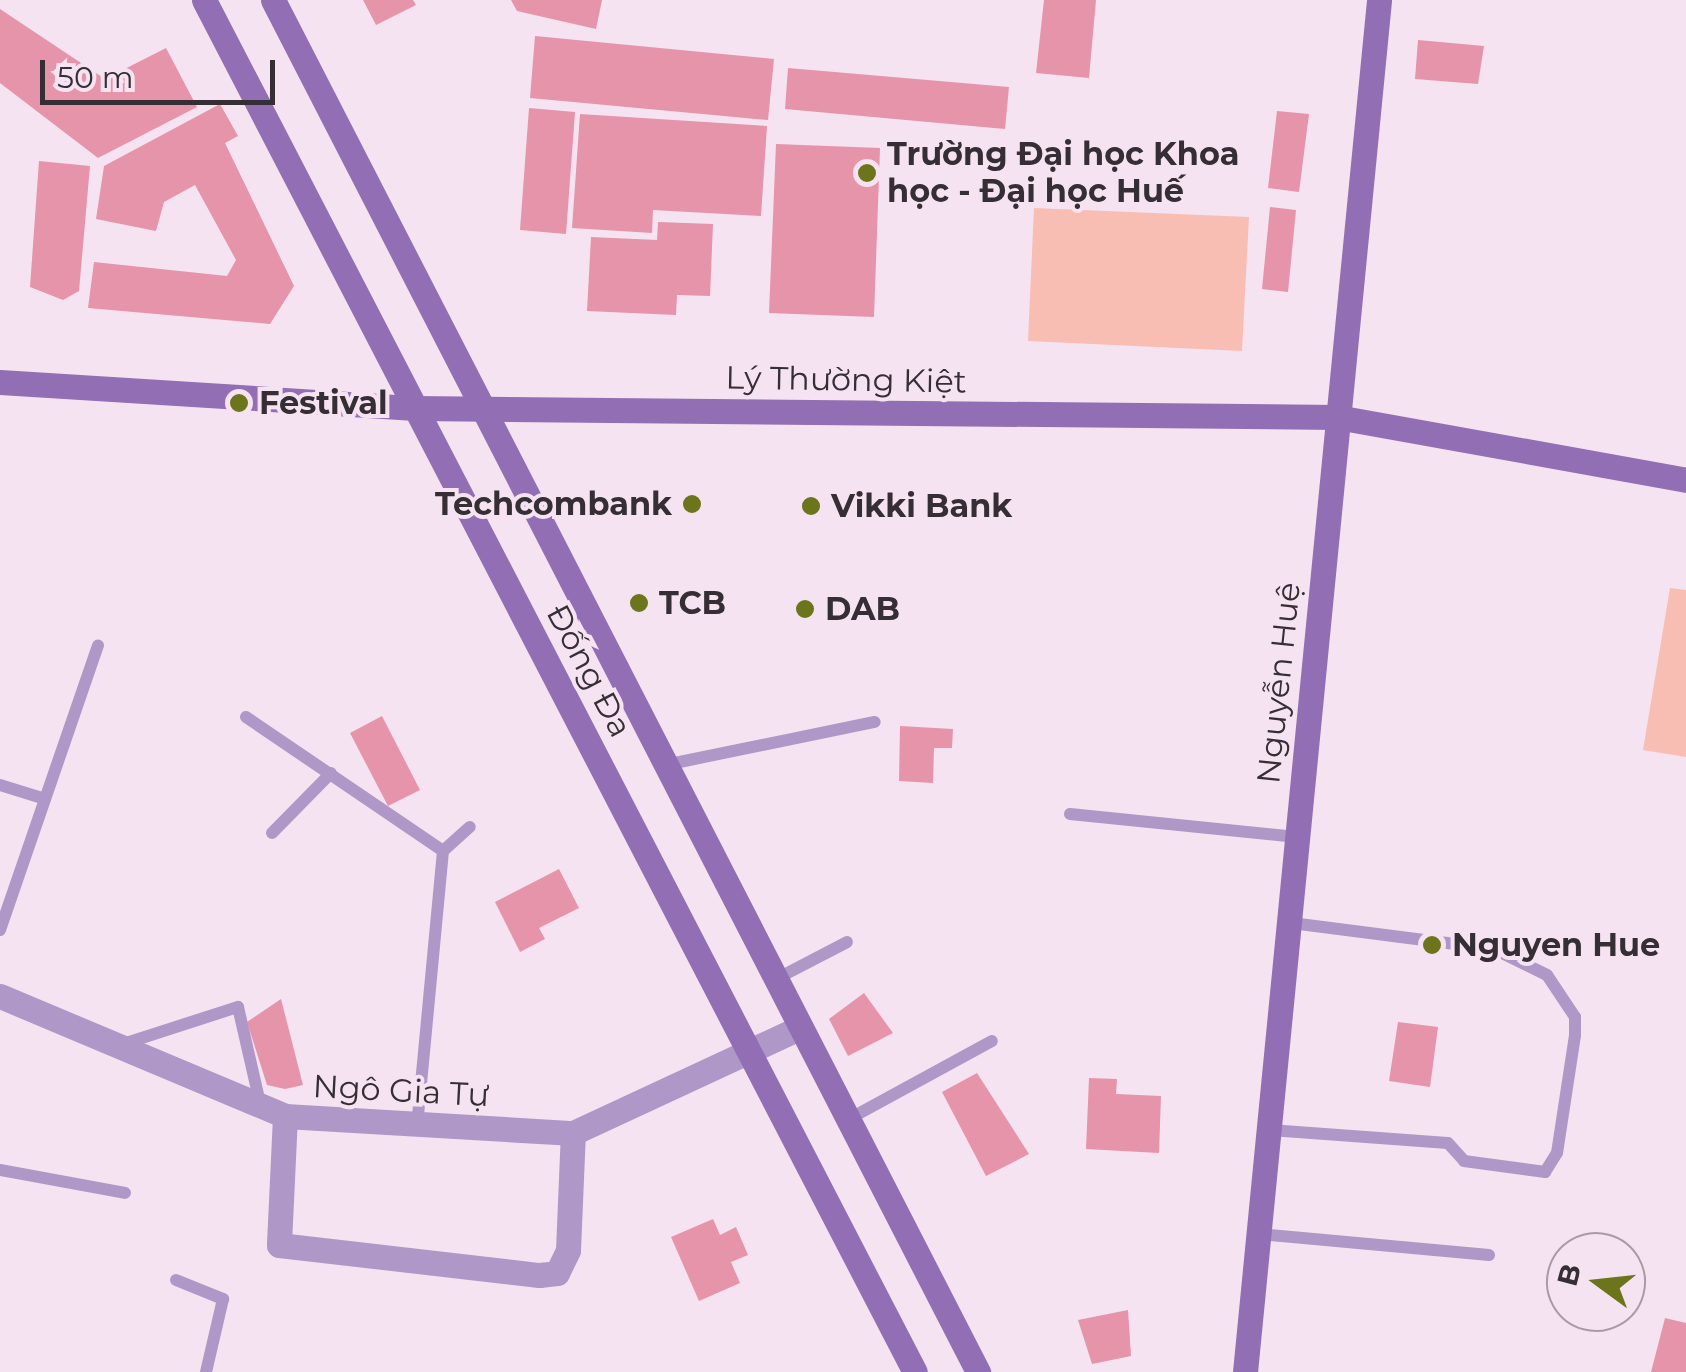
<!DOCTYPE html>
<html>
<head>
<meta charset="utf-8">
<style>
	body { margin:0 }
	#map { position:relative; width:1686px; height:1372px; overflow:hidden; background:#f6e3f1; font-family:Montserrat,sans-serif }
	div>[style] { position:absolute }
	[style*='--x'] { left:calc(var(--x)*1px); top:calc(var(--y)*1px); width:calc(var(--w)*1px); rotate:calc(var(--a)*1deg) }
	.green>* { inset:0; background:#f8beb3 }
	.building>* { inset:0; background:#e594a9 }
	.lane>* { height:12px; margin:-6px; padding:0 6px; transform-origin:6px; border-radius:6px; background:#af98c7 }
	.street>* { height:25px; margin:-12.5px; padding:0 12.5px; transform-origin:12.5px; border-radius:12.5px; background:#af98c7 }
	.secondary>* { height:25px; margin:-12.5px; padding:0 12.5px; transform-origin:12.5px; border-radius:12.5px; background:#926fb4 }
	.dots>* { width:28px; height:28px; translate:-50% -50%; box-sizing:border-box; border:5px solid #f6e3f1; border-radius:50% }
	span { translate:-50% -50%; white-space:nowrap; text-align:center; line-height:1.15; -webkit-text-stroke:8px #f6e3f1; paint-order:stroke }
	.poi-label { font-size:32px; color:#352e34; font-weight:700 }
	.left { translate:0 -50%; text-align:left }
	.right { translate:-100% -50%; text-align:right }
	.street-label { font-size:32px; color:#352e34 }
	.north { position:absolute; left:1546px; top:1232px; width:100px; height:100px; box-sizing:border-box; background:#f6e3f1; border:2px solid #a99ba5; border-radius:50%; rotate:285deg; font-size:28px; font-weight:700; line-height:40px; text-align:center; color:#352e34 }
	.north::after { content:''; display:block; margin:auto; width:35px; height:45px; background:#6c741c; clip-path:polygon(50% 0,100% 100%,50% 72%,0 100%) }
	.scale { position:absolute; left:40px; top:60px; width:235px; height:45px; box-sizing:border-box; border:5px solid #352e34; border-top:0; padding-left:12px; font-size:30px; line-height:35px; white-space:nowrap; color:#352e34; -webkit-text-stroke:8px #f6e3f1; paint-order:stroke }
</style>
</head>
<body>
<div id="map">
	<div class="green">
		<i style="clip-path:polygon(1034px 208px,1249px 217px,1242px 351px,1028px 341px)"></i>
		<i style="clip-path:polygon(1670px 588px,1686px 590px,1686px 757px,1643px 750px)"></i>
	</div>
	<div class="building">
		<i style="clip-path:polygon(363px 0,413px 0,416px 5px,376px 25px)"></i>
		<i style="clip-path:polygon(511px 0,602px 0,596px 29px,517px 11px)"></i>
		<i style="clip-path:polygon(1044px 0,1096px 0,1089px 78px,1036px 73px)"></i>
		<i style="clip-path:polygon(0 9px,105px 79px,166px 48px,197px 107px,98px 158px,0 83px)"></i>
		<i style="clip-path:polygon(535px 36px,774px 59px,768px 120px,530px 98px)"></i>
		<i style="clip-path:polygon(1418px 40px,1484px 46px,1478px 84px,1415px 79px)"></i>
		<i style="clip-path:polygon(788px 68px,1009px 87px,1005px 129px,785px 109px)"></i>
		<i style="clip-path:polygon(220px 104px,238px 136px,225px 143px,294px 286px,270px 324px,88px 308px,94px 262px,227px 276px,236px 260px,195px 185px,164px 202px,156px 231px,96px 219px,104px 166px)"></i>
		<i style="clip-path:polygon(529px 108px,575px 112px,566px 234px,520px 230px)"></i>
		<i style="clip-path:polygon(1277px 111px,1309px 114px,1299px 192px,1268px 188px)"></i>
		<i style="clip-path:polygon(580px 114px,767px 126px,761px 216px,653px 210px,652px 233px,572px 228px)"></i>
		<i style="clip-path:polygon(776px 144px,880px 148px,874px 317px,769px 313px)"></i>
		<i style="clip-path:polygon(39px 161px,90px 166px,79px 291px,63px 300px,30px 287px)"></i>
		<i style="clip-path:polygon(1270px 207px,1296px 210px,1288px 292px,1262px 289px)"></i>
		<i style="clip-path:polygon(658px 222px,713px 224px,710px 296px,677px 295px,676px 315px,587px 311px,591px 237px,657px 240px)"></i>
		<i style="clip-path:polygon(382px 716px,420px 790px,388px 806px,350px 733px)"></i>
		<i style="clip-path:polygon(900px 726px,953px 729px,952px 748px,934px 748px,933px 783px,899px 781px)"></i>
		<i style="clip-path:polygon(559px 869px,579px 908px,539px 928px,545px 939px,520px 952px,495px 902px)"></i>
		<i style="clip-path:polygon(864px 993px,893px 1033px,848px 1056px,829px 1019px)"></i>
		<i style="clip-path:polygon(281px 999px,303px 1085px,285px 1089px,267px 1085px,247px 1022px)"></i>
		<i style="clip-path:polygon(1398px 1022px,1438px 1027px,1430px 1087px,1389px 1081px)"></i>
		<i style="clip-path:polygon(977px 1073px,1029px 1154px,986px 1176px,942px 1092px)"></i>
		<i style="clip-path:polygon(1089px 1078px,1117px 1079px,1116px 1094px,1161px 1096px,1159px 1153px,1086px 1149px)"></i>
		<i style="clip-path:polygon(713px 1219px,720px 1235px,736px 1227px,748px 1255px,731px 1262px,740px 1283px,699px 1301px,671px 1237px)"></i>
		<i style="clip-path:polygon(1128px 1310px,1131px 1356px,1092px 1364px,1078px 1320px)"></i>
		<i style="clip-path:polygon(1665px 1318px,1686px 1323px,1686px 1372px,1651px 1372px)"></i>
	</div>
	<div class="lane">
		<i style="--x:246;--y:717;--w:238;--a:34.2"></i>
		<i style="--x:443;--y:851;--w:275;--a:95.4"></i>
		<i style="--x:665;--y:765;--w:214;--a:-11.6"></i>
		<i style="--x:0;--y:785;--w:44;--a:17.2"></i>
		<i style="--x:1070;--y:814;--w:228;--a:5.8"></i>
		<i style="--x:272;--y:833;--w:84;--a:-45.5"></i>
		<i style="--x:443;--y:851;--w:36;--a:-42"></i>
		<i style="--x:0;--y:930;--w:301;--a:-71"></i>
		<i style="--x:776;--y:979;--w:80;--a:-27.5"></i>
		<i style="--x:120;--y:1045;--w:124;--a:-17.9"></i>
		<i style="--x:238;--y:1007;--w:98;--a:77.1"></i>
		<i style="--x:847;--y:1120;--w:165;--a:-28.6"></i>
		<i style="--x:1270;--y:1130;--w:178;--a:4.2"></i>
		<i style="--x:1448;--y:1143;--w:24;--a:48"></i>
		<i style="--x:1464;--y:1161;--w:82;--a:7.7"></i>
		<i style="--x:1545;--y:1172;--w:22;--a:-58"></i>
		<i style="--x:1557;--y:1153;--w:119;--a:-81.3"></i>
		<i style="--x:1575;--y:1035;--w:18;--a:-90"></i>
		<i style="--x:1575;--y:1017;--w:50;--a:-123.7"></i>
		<i style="--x:1547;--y:975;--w:59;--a:-153.9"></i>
		<i style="--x:1494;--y:949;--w:206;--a:-172.7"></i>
		<i style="--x:0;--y:1170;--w:127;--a:10.4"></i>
		<i style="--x:1258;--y:1234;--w:232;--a:5.2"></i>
		<i style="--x:176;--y:1280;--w:51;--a:22"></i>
		<i style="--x:223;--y:1299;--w:75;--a:103.1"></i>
	</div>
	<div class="street">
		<i style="--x:0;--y:996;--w:309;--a:22.8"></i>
		<i style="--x:285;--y:1116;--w:289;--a:3.4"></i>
		<i style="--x:573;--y:1133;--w:249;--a:-24.9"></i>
		<i style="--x:285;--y:1116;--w:129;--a:92.7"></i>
		<i style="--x:279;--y:1245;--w:262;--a:6.6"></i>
		<i style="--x:539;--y:1275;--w:18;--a:-6"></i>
		<i style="--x:557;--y:1273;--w:25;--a:-64"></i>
		<i style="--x:568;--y:1250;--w:117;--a:-87.6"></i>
	</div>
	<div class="secondary">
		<i style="--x:204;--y:0;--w:1545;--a:62.61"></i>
		<i style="--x:273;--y:0;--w:1543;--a:62.8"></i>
		<i style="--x:0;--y:382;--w:416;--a:3.6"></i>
		<i style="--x:415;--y:408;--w:922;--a:0.56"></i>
		<i style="--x:1337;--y:417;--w:355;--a:10.2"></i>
		<i style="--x:1245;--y:1372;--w:1379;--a:-84.42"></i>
	</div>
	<div class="dots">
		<i style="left:867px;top:173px;background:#6c741c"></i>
		<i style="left:239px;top:403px;background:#6c741c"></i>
		<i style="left:692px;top:504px;background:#6c741c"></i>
		<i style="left:811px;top:506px;background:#6c741c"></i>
		<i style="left:639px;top:603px;background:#6c741c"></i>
		<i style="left:805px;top:609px;background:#6c741c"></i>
		<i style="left:1432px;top:945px;background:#6c741c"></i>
	</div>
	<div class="poi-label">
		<span class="left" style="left:887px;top:173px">Trường Đại học Khoa<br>học - Đại học Huế</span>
		<span class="left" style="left:259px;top:403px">Festival</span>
		<span class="right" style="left:672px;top:504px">Techcombank</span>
		<span class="left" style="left:831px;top:506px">Vikki Bank</span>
		<span class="left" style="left:659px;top:603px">TCB</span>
		<span class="left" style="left:825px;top:609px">DAB</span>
		<span class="left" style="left:1452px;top:945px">Nguyen Hue</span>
	</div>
	<div class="street-label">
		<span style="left:846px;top:380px;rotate:1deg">Lý Thường Kiệt</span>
		<span style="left:589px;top:671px;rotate:62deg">Đống Đa</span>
		<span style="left:1279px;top:683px;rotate:-84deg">Nguyễn Huệ</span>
		<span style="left:401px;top:1091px;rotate:3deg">Ngô Gia Tự</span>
	</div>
	<div class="north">B</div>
	<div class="scale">50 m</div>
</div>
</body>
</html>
